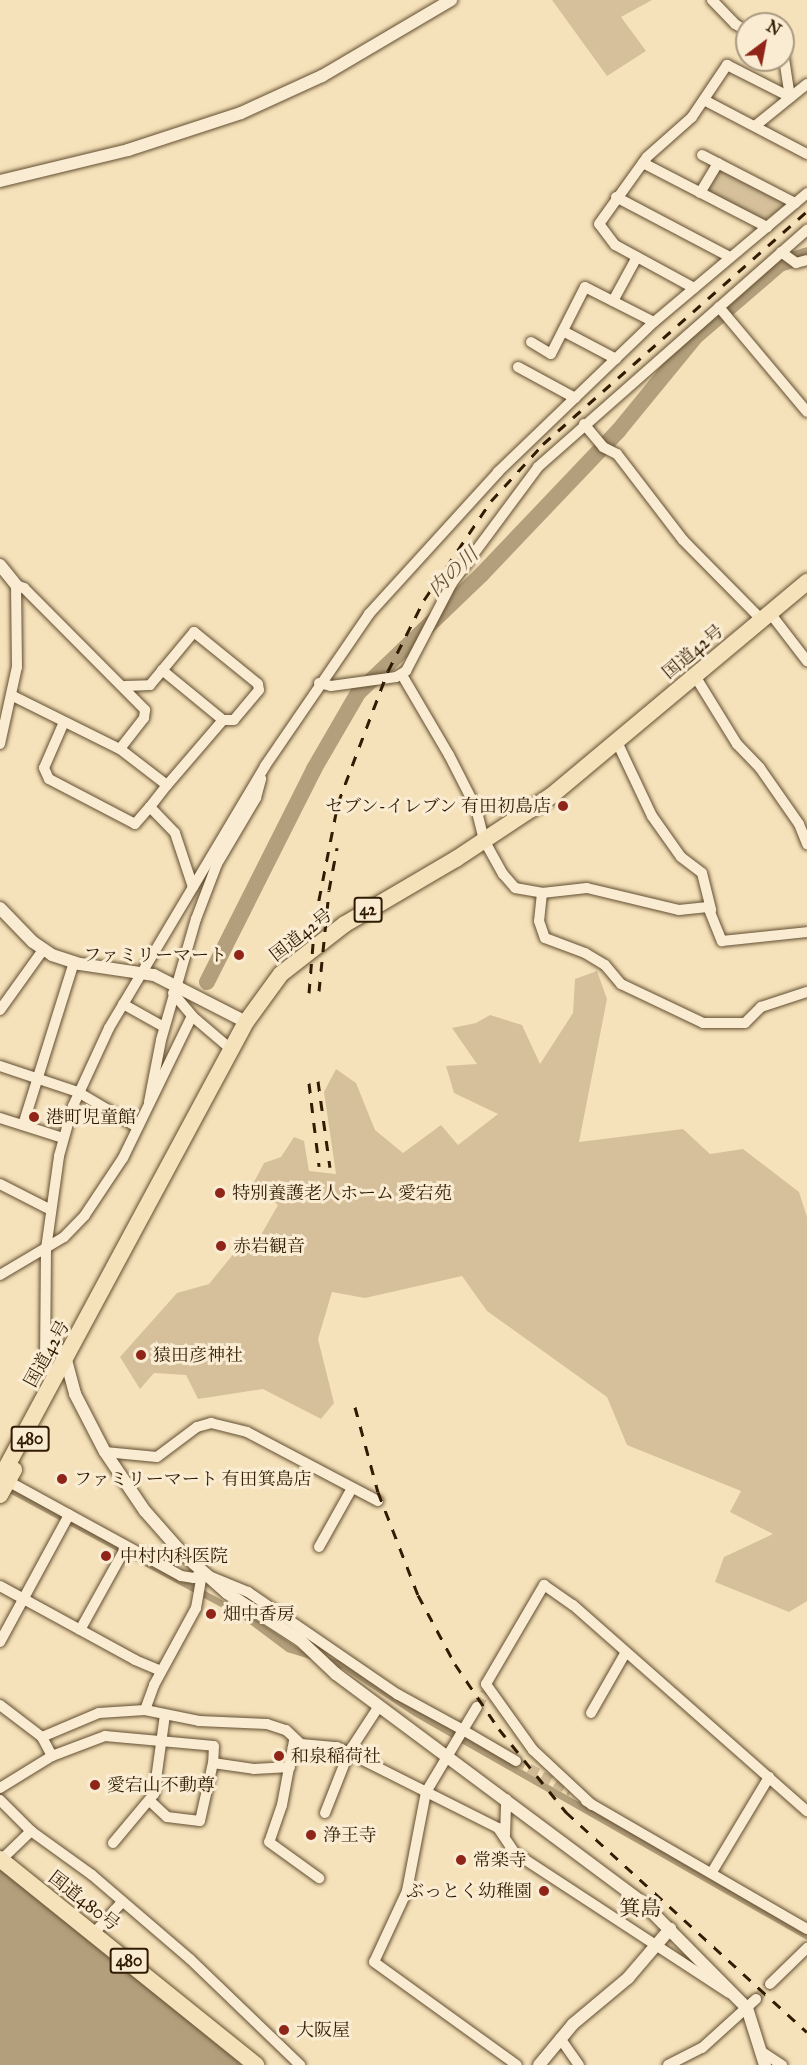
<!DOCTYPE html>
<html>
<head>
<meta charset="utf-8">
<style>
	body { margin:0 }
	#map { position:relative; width:807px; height:2065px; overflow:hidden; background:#f6e2ba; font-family:"IM FELL Great Primer","Noto Serif JP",serif }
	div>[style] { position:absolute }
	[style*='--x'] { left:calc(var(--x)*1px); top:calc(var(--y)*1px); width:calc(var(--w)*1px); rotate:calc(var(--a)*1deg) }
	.green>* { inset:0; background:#d5c09b }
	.water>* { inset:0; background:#b39f7c }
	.river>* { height:16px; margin:-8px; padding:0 8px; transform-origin:8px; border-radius:8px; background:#b39f7c }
	.minor-tunnel>* { height:10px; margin-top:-5px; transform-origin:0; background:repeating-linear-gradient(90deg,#cfba95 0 10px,transparent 0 15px) }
	.roads { filter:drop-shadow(0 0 2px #624e31) drop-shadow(0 0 2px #624e31) }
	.minor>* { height:10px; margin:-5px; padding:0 5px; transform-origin:5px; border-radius:5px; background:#f9ecd2 }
	.tertiary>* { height:12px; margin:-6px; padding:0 6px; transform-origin:6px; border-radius:6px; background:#f9ecd2 }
	.trunk>* { height:16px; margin:-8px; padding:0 8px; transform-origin:8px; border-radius:8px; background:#f6e2ba }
	.rail>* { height:3px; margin-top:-1.5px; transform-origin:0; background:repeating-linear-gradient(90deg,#311c03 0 10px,transparent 0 20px) }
	.dots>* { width:16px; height:16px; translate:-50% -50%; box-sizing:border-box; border:3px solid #f9ecd2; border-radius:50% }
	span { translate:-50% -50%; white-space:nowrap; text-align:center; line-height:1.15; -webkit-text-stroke:6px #f9ecd2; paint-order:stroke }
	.shield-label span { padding:2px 4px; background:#f9ecd2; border:2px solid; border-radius:4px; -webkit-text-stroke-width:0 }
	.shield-label { font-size:16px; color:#311c03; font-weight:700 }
	.street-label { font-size:18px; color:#311c03 }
	.poi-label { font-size:18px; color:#311c03 }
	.right { translate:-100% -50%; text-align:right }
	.left { translate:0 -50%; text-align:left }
	.water-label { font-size:20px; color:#655033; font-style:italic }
	.quarter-label { font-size:21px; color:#311c03 }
	.north { position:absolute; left:735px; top:12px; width:60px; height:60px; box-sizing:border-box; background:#f9ecd2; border:2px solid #a9997f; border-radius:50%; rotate:32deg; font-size:16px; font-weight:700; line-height:24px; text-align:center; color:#311c03 }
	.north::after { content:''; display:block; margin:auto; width:21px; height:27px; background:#8f2418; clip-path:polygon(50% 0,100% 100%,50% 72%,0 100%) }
</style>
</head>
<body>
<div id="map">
	<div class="green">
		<i style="clip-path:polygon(552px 0,652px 0,621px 17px,646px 51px,607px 76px)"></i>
		<i style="clip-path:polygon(721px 167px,786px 200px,786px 206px,764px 221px,706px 192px)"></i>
		<i style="clip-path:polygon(597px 971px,607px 999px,579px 1142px,683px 1129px,710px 1154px,743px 1149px,799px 1192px,807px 1217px,807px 1601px,789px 1612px,715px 1582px,724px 1557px,773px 1534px,730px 1512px,741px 1491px,627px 1445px,607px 1397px,487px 1311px,462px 1276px,365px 1298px,332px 1292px,318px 1339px,334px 1403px,321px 1419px,263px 1389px,198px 1399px,186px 1375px,154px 1373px,140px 1389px,120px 1357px,177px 1293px,209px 1284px,244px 1241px,261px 1235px,278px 1205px,253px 1184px,264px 1163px,281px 1157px,294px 1137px,304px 1141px,309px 1171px,336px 1174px,324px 1092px,336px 1069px,356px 1083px,375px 1130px,403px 1153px,441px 1125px,458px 1145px,498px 1114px,454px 1093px,446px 1066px,477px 1064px,452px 1028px,476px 1023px,490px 1015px,522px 1025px,540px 1064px,573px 1013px,575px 979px)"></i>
	</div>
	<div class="water">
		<i style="clip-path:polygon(0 1479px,242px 1611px,301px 1650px,348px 1663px,519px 1768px,807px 1932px,807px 1940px,414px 1716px,343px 1669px,287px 1652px,243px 1619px,0 1488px)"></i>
		<i style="clip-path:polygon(0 1869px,144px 1983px,242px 2065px,0 2065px)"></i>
	</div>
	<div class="river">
		<i style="--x:207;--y:982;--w:238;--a:-63.3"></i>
		<i style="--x:314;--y:769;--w:88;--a:-59.9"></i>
		<i style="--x:358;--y:693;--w:172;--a:-43.8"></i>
		<i style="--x:482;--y:574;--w:199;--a:-46.4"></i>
		<i style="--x:619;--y:430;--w:120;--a:-50.7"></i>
		<i style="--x:695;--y:337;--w:112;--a:-40.7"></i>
		<i style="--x:780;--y:264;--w:28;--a:-18"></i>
	</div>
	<div class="minor-tunnel">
		<i style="--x:477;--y:1707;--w:17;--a:-59"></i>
		<i style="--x:516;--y:1761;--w:63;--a:29.4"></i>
		<i style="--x:756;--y:1999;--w:21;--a:-47"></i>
	</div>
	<div class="roads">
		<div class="minor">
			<i style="--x:712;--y:0;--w:33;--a:46"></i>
			<i style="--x:735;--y:24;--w:14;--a:30"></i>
			<i style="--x:783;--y:52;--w:46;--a:81.2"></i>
			<i style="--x:704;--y:100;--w:116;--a:27.7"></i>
			<i style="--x:755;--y:126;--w:67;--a:-38.9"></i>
			<i style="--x:702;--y:155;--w:105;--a:27.3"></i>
			<i style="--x:643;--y:163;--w:140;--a:27.3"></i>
			<i style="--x:700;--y:193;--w:35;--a:-59"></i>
			<i style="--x:616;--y:197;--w:129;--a:27.8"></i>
			<i style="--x:781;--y:252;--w:19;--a:36"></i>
			<i style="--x:796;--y:263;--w:11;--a:-15"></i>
			<i style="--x:694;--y:288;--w:90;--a:-151.4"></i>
			<i style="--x:615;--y:245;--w:26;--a:-127"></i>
			<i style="--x:599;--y:224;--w:82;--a:-54.4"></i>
			<i style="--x:647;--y:157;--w:60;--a:-41.6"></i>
			<i style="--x:692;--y:117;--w:63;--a:-56.1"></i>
			<i style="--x:727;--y:65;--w:71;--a:26.9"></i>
			<i style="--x:613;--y:301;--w:50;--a:-61.4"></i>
			<i style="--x:719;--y:307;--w:137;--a:50"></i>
			<i style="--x:563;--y:331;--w:60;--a:27.8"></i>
			<i style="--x:531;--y:342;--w:23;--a:31"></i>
			<i style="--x:551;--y:354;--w:75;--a:-63.1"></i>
			<i style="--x:585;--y:287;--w:77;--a:26.9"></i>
			<i style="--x:518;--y:367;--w:65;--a:28.5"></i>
			<i style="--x:584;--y:424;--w:30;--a:50"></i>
			<i style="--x:603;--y:447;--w:16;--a:27"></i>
			<i style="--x:617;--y:454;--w:108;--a:52.5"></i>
			<i style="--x:683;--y:540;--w:111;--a:45.4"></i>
			<i style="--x:770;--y:613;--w:61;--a:52.4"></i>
			<i style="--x:162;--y:670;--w:79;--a:39.3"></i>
			<i style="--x:402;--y:675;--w:93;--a:59.6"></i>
			<i style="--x:449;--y:755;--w:59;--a:63"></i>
			<i style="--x:476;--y:808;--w:33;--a:76"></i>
			<i style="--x:484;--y:840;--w:39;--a:61"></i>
			<i style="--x:503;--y:874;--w:18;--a:49"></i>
			<i style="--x:515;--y:888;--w:27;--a:10"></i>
			<i style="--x:542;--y:893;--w:28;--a:96"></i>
			<i style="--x:539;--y:921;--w:18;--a:71"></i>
			<i style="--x:545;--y:938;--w:43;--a:20.6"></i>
			<i style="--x:585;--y:953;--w:23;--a:31"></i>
			<i style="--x:605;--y:965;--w:25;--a:50"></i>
			<i style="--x:621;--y:984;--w:91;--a:25.4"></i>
			<i style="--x:703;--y:1023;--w:42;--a:0"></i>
			<i style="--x:745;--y:1023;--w:23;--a:-45"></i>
			<i style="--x:761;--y:1007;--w:48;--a:-18.1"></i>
			<i style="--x:695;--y:676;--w:80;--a:58.3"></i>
			<i style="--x:737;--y:744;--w:33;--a:46"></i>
			<i style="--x:760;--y:768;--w:68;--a:55.1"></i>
			<i style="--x:799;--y:824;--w:22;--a:68"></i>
			<i style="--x:319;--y:683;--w:12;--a:14"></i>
			<i style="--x:331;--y:686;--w:66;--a:-7.9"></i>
			<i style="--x:396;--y:677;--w:12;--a:-31"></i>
			<i style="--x:406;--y:671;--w:99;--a:-62.4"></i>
			<i style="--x:452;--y:583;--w:144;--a:-53.4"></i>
			<i style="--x:538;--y:467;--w:359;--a:-41.4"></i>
			<i style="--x:125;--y:686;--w:25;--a:-2"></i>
			<i style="--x:150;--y:685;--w:69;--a:-50.3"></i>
			<i style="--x:194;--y:632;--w:82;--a:39.1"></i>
			<i style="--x:258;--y:684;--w:6;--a:81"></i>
			<i style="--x:259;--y:690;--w:39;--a:130"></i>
			<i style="--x:234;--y:720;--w:11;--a:180"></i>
			<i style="--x:223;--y:720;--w:86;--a:130.7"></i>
			<i style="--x:13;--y:696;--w:119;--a:26.4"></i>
			<i style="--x:64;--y:722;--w:50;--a:113.5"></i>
			<i style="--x:44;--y:768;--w:12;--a:66"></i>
			<i style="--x:49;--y:779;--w:97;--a:27.6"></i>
			<i style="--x:135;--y:824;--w:23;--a:-49"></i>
			<i style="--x:617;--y:742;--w:82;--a:64.7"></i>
			<i style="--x:652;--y:816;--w:50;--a:54.7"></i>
			<i style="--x:681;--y:857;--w:26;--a:37"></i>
			<i style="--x:702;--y:873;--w:38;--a:76"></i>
			<i style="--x:0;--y:744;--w:79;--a:-77.6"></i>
			<i style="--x:17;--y:667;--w:82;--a:-90.7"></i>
			<i style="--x:16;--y:585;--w:9;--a:21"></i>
			<i style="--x:24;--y:588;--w:172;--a:45.2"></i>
			<i style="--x:145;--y:710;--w:8;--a:97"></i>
			<i style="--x:144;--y:718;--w:39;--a:128"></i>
			<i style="--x:120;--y:749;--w:59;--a:37.5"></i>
			<i style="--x:167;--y:785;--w:28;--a:128"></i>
			<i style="--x:150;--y:807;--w:36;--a:46"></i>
			<i style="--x:175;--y:833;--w:57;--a:71.6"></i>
			<i style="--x:542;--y:893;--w:45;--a:-6.3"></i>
			<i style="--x:587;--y:888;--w:95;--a:13.4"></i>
			<i style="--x:679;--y:910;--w:29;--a:-6"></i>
			<i style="--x:708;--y:907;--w:37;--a:68"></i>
			<i style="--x:722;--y:941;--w:85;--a:-6"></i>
			<i style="--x:173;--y:993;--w:30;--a:50"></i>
			<i style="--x:192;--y:1016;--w:52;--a:40.4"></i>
			<i style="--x:123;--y:1004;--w:47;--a:29.3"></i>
			<i style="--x:0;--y:1010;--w:74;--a:-54.4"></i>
			<i style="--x:0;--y:1066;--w:82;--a:18.4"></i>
			<i style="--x:78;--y:1092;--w:69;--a:30.7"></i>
			<i style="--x:149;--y:1102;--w:63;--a:-79"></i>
			<i style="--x:161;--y:1040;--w:126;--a:-73.9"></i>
			<i style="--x:196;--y:919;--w:59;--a:-69.1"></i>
			<i style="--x:217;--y:864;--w:77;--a:-59.4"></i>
			<i style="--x:256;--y:798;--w:20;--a:-75"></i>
			<i style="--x:0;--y:1118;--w:66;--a:17.6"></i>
			<i style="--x:23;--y:1125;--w:171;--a:-72.6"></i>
			<i style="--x:0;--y:1184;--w:55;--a:27"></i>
			<i style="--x:0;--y:1275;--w:74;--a:-30.7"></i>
			<i style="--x:64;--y:1237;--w:30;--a:-46"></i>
			<i style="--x:85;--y:1215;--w:69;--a:-56.3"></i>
			<i style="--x:123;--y:1158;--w:158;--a:-64.1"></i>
			<i style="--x:46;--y:1329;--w:37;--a:57"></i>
			<i style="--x:57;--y:1376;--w:17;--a:-135"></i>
			<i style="--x:45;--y:1364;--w:115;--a:-89.5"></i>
			<i style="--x:46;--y:1249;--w:94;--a:-82"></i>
			<i style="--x:59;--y:1156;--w:52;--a:-74.4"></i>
			<i style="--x:73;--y:1106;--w:86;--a:-65.2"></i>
			<i style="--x:109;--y:1028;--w:305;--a:-59.2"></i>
			<i style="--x:265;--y:766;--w:184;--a:-55.6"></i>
			<i style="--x:369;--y:614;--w:192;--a:-47.7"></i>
			<i style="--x:498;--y:472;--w:216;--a:-43.9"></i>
			<i style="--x:654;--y:322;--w:200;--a:-40.1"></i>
			<i style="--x:105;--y:1452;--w:52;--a:5.5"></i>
			<i style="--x:157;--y:1457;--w:50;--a:-36.9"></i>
			<i style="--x:197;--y:1427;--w:15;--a:-16"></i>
			<i style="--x:211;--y:1423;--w:37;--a:14"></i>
			<i style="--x:247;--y:1432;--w:148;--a:27.8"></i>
			<i style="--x:4;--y:1479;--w:202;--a:28.7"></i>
			<i style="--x:181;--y:1576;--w:13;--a:9"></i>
			<i style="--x:194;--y:1578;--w:9;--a:-32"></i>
			<i style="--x:202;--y:1573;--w:50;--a:22.4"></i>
			<i style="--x:248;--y:1592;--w:181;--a:34.4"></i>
			<i style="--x:397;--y:1694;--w:75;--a:28.6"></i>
			<i style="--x:463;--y:1730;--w:27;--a:-59"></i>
			<i style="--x:319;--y:1547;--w:65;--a:-60.7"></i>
			<i style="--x:0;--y:1586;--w:154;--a:28.7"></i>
			<i style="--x:135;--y:1660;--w:28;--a:23"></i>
			<i style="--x:80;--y:1630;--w:95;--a:-61"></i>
			<i style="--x:0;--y:1642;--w:145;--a:-61.5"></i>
			<i style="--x:0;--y:1705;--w:53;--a:37.3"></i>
			<i style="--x:42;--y:1737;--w:62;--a:-22.8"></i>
			<i style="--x:99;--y:1713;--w:46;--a:-3.7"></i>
			<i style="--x:145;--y:1710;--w:55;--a:11.5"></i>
			<i style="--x:199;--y:1721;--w:68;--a:2.5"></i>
			<i style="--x:267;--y:1724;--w:20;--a:18"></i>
			<i style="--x:286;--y:1730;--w:21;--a:43"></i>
			<i style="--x:301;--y:1744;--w:36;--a:5"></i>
			<i style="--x:337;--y:1747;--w:180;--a:26.7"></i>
			<i style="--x:498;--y:1828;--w:30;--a:56"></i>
			<i style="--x:515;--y:1853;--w:256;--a:33.2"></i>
			<i style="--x:145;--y:1710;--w:27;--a:-70"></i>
			<i style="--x:154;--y:1685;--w:88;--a:-61.4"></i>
			<i style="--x:196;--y:1608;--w:36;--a:-80"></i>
			<i style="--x:591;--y:1713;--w:70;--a:-60.2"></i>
			<i style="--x:294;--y:1741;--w:65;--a:100.6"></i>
			<i style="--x:282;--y:1805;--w:39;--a:109"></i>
			<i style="--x:269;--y:1842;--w:62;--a:35.8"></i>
			<i style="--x:52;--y:1756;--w:57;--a:-20.7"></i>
			<i style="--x:105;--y:1736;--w:109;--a:5.2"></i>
			<i style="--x:214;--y:1746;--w:17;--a:93"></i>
			<i style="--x:516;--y:1761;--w:61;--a:-149.7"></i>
			<i style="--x:463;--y:1730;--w:72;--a:120.8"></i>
			<i style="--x:426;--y:1792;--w:101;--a:100.9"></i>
			<i style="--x:407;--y:1891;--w:78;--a:114.9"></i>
			<i style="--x:374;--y:1962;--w:176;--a:35.8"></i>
			<i style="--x:0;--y:1788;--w:61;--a:-31.6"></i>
			<i style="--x:52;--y:1756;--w:21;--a:-118"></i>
			<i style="--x:0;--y:1800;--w:44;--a:45"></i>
			<i style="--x:31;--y:1831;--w:75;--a:35.8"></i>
			<i style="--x:92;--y:1875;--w:129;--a:40.6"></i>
			<i style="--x:190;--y:1959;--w:153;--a:43.9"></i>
			<i style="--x:586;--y:1801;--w:255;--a:30.1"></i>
			<i style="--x:151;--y:1802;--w:22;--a:43"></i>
			<i style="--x:167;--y:1817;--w:33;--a:7"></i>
			<i style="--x:200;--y:1821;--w:59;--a:-77.4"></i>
			<i style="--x:213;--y:1763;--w:41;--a:8.3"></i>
			<i style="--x:254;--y:1769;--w:36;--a:-3"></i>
			<i style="--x:592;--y:1805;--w:81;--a:-137"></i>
			<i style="--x:533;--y:1750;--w:81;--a:-125.5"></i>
			<i style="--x:486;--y:1684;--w:115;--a:-59.6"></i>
			<i style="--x:544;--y:1585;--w:35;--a:35"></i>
			<i style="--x:573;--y:1605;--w:312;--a:41.4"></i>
			<i style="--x:325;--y:1813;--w:66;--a:-68.5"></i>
			<i style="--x:349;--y:1752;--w:55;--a:-56.9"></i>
			<i style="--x:505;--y:1835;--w:36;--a:-88"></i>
			<i style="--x:113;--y:1843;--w:64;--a:-50.1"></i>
			<i style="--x:154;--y:1794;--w:80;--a:-82.1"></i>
			<i style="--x:1;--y:1860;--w:42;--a:-44"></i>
			<i style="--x:712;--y:1872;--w:111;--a:-59"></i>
			<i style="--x:94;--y:1933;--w:42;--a:-47.9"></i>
			<i style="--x:770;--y:1984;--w:52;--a:-44.2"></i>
			<i style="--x:560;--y:2038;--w:33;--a:55"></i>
			<i style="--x:762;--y:2052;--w:24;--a:33"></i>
			<i style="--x:668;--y:2065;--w:38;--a:-27"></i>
			<i style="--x:702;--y:2048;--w:73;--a:-42.2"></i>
		</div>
		<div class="tertiary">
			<i style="--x:0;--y:181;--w:132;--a:-13.6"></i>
			<i style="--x:128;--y:150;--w:119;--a:-18.1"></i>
			<i style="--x:241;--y:113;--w:89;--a:-24.6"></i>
			<i style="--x:322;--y:76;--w:150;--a:-30.5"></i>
			<i style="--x:0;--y:565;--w:26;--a:51"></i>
			<i style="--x:0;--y:908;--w:47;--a:45.9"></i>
			<i style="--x:33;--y:942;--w:23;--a:34"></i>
			<i style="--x:52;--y:955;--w:29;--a:18"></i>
			<i style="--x:80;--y:964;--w:75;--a:8.5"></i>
			<i style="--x:154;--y:975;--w:103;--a:27.1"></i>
			<i style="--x:66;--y:1360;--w:35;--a:75"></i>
			<i style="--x:75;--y:1394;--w:65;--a:62.7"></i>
			<i style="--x:105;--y:1452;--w:71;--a:55.9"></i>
			<i style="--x:145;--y:1511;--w:56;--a:48.6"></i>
			<i style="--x:182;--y:1553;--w:60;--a:41.6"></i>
			<i style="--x:227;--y:1593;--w:87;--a:32.8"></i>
			<i style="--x:300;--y:1640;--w:50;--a:43.4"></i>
			<i style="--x:336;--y:1674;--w:383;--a:36.7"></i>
			<i style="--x:643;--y:1903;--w:148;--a:45.3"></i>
			<i style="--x:747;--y:2008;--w:60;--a:72.5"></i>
			<i style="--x:539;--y:2065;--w:53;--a:-50.3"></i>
			<i style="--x:573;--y:2024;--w:72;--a:-39.9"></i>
			<i style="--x:628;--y:1978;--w:65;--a:-49.4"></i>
		</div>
		<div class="trunk">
			<i style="--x:0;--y:1479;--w:519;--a:-61.71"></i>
			<i style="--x:246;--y:1022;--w:59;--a:-53.9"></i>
			<i style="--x:281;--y:974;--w:81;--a:-38"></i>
			<i style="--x:345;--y:924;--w:129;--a:-30.4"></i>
			<i style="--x:456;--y:859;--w:114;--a:-33.6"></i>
			<i style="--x:551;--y:796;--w:334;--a:-39.9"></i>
			<i style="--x:0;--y:1495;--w:29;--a:-61"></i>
			<i style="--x:0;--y:1859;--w:329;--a:38.8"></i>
		</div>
	</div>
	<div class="rail">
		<i style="--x:319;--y:991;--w:101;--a:-84.3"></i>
		<i style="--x:329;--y:890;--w:43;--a:-79.2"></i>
		<i style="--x:309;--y:993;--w:73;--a:-85.3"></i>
		<i style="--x:315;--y:920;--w:119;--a:-78.9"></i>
		<i style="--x:338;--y:803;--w:141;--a:-69.3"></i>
		<i style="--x:388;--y:671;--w:80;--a:-63.1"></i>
		<i style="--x:424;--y:600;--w:120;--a:-55.9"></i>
		<i style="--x:491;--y:501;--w:77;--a:-47.6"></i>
		<i style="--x:543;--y:444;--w:352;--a:-41.4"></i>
		<i style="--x:318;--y:1081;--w:87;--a:82.1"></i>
		<i style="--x:309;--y:1083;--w:84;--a:83.1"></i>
		<i style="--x:355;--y:1407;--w:88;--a:74.9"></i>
		<i style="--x:378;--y:1492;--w:110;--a:68.8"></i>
		<i style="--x:418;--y:1595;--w:78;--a:61.8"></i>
		<i style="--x:455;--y:1664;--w:78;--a:55.9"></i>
		<i style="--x:499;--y:1729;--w:107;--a:51.1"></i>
		<i style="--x:566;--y:1812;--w:326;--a:42.4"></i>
	</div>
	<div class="dots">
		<i style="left:563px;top:806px;background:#8f2418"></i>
		<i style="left:239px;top:955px;background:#8f2418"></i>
		<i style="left:34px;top:1117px;background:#8f2418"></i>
		<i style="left:220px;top:1193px;background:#8f2418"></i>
		<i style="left:221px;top:1246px;background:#8f2418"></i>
		<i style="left:141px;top:1355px;background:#8f2418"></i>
		<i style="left:62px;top:1479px;background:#8f2418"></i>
		<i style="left:106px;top:1556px;background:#8f2418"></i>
		<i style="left:211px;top:1614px;background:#8f2418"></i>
		<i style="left:279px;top:1756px;background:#8f2418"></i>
		<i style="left:95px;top:1785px;background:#8f2418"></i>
		<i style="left:311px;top:1835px;background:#8f2418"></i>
		<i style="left:461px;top:1860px;background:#8f2418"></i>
		<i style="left:544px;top:1891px;background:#8f2418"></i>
		<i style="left:284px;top:2030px;background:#8f2418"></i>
	</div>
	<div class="shield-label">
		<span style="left:368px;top:910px">42</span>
		<span style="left:30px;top:1439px">480</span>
		<span style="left:129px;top:1961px">480</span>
	</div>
	<div class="street-label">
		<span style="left:693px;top:652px;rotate:-40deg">国道42号</span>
		<span style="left:301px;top:935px;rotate:-38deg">国道42号</span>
		<span style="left:47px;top:1354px;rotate:-61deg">国道42号</span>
		<span style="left:84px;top:1901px;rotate:38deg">国道480号</span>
	</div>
	<div class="poi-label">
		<span class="right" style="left:551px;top:806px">セブン-イレブン 有田初島店</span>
		<span class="right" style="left:227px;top:955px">ファミリーマート</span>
		<span class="left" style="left:46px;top:1117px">港町児童館</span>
		<span class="left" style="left:232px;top:1193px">特別養護老人ホーム 愛宕苑</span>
		<span class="left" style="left:233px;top:1246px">赤岩観音</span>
		<span class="left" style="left:153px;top:1355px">猿田彦神社</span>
		<span class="left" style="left:74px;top:1479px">ファミリーマート 有田箕島店</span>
		<span class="left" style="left:120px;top:1556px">中村内科医院</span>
		<span class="left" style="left:223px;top:1614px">畑中香房</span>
		<span class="left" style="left:291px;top:1756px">和泉稲荷社</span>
		<span class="left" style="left:107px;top:1785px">愛宕山不動尊</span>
		<span class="left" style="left:323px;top:1835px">浄王寺</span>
		<span class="left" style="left:473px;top:1860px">常楽寺</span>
		<span class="right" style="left:532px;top:1891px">ぶっとく幼稚園</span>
		<span class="left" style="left:296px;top:2030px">大阪屋</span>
	</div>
	<div class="water-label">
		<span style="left:453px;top:572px;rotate:-44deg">内の川</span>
	</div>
	<div class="quarter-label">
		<span style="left:640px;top:1908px">箕島</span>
	</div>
	<div class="north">N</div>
</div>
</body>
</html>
